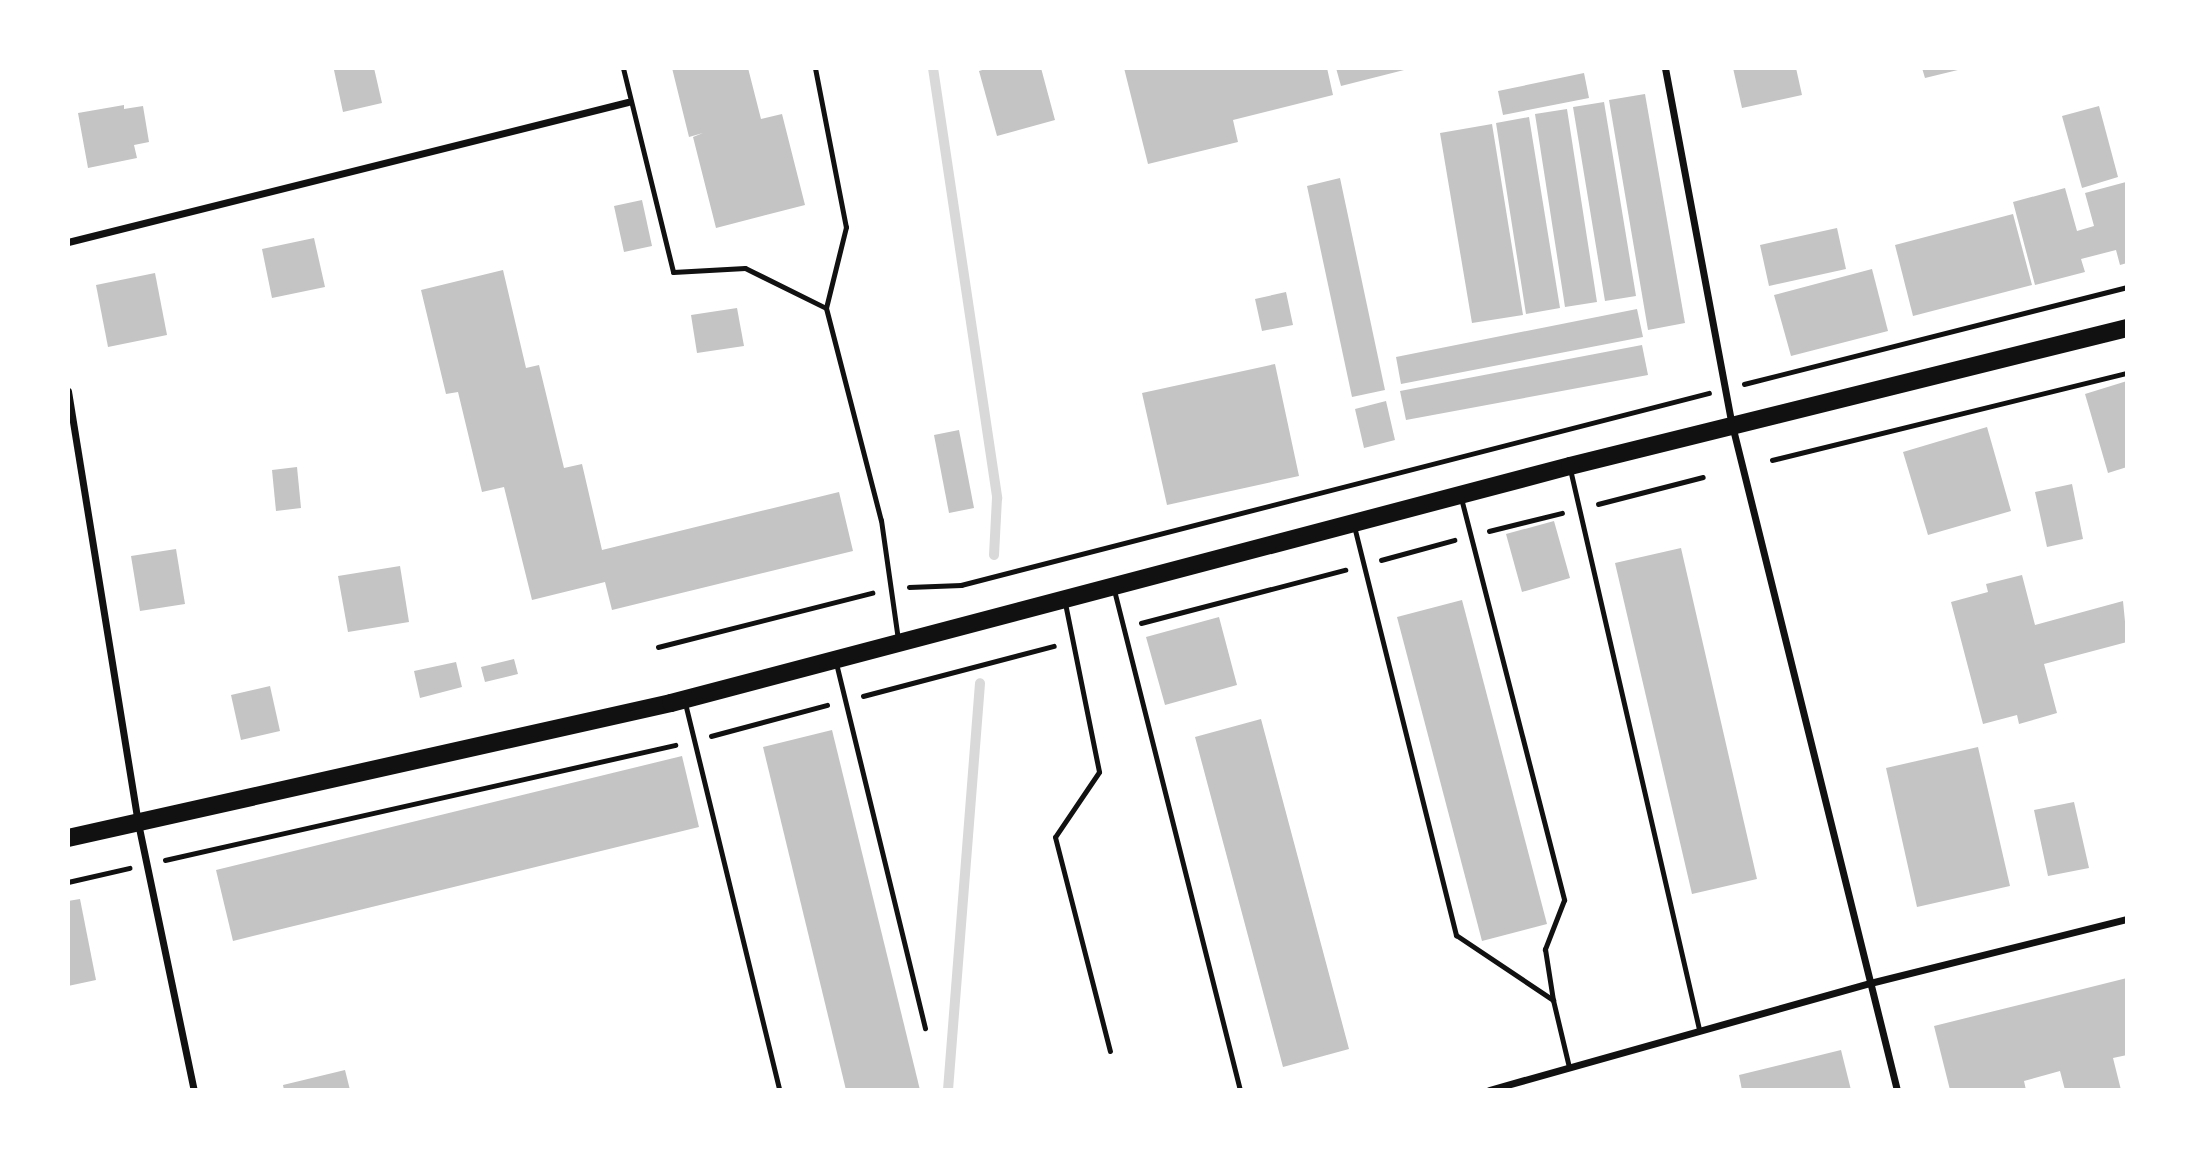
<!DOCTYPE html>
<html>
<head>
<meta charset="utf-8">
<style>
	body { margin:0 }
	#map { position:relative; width:2195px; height:1158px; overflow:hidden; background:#fff; font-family:Merriweather,serif }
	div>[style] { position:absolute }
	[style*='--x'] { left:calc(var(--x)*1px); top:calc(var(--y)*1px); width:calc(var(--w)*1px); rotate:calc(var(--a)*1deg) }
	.stream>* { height:10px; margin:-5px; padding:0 5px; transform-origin:5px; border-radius:5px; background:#d9d9d9 }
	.building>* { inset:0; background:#c4c4c4 }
	.path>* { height:4.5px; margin:-2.25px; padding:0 2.25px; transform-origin:2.25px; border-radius:2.25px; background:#111 }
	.service>* { height:5px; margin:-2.5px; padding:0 2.5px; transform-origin:2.5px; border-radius:2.5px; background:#111 }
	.minor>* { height:7px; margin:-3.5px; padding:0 3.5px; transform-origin:3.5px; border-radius:3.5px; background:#111 }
	.primary>* { height:18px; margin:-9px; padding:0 9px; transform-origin:9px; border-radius:9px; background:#111 }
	span { translate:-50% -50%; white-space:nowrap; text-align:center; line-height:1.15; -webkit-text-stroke:6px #fff; paint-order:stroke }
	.frame { position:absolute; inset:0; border:70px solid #fff; pointer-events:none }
</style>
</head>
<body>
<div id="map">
	<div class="stream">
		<i style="--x:933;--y:68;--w:435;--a:81.5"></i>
		<i style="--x:997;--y:498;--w:57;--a:93"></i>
		<i style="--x:948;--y:1090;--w:408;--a:-85.5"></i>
	</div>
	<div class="building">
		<i style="clip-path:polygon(374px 68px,382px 103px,343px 112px,334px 70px)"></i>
		<i style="clip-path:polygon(672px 68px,748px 68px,761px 119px,782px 114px,805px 205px,716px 228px,693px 137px,703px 133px,689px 137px)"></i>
		<i style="clip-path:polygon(989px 68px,1041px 68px,1055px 120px,997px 136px,979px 71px)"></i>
		<i style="clip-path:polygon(1124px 68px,1327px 68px,1333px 95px,1233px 120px,1238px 142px,1148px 164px)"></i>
		<i style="clip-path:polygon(1336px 68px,1408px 68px,1408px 69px,1341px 86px)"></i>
		<i style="clip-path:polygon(1733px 68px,1796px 68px,1802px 95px,1742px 108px)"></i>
		<i style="clip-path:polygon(1922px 68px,1962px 68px,1962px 69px,1925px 78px)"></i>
		<i style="clip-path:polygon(1584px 73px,1589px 98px,1503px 115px,1498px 91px)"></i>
		<i style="clip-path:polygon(1645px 94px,1685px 323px,1648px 330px,1609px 100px)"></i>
		<i style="clip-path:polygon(1604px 102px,1636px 296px,1605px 301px,1573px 107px)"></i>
		<i style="clip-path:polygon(124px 105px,124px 109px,143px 106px,149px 142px,134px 145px,137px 158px,88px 168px,78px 113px)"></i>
		<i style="clip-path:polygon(2099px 106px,2118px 177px,2082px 188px,2062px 116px)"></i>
		<i style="clip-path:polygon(1567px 109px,1597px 302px,1565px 307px,1535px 114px)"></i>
		<i style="clip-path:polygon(1529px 117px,1560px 308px,1526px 314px,1496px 123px)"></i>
		<i style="clip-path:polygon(1492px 124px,1523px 315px,1472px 323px,1440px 133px)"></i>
		<i style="clip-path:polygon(1340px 178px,1385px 390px,1352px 397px,1307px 186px)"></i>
		<i style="clip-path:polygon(2126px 182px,2127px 263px,2120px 265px,2116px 250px,2081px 259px,2085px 272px,2035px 285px,2013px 202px,2065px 188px,2077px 231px,2094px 226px,2085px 193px)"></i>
		<i style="clip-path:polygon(642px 200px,652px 246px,624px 252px,614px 206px)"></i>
		<i style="clip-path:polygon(2013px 214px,2032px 285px,1913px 316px,1895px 245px)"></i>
		<i style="clip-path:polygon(1837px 228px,1846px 269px,1769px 286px,1760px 245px)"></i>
		<i style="clip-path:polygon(314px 238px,325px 287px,272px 298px,262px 249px)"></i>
		<i style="clip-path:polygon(1872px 269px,1888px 331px,1791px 356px,1774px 295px)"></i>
		<i style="clip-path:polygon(503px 270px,526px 368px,539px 365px,564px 468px,582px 464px,602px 550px,839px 492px,853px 551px,612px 610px,605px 582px,532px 600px,504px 487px,482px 492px,458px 392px,446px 394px,421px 290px)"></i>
		<i style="clip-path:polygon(155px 273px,167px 335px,108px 347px,96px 285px)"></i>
		<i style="clip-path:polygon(1286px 292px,1293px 325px,1262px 331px,1255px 299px)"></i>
		<i style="clip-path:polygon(737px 308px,744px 346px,697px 353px,691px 315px)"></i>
		<i style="clip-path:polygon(1637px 309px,1643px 337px,1401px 384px,1396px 357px)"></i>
		<i style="clip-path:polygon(1642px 345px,1648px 375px,1406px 420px,1400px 391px)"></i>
		<i style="clip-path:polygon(1275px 364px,1299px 476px,1167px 505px,1142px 393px)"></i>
		<i style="clip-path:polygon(2127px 381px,2127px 467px,2108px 473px,2085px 394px)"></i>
		<i style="clip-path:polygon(1386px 401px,1395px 440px,1364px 448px,1355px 409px)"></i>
		<i style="clip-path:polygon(1987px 427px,2011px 511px,1928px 535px,1903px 452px)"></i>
		<i style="clip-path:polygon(959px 430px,974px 508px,949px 513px,934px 435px)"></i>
		<i style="clip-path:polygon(297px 467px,301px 508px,276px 511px,272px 470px)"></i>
		<i style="clip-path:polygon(2072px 484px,2083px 539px,2047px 547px,2035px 492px)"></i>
		<i style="clip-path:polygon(1554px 521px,1570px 578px,1522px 592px,1506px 534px)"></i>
		<i style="clip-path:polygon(1681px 548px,1757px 879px,1692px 894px,1615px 563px)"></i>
		<i style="clip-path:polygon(176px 549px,185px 604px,140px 611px,131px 556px)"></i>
		<i style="clip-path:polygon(400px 566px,409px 622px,348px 632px,338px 576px)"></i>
		<i style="clip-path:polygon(2022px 575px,2035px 625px,2123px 601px,2127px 642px,2044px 664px,2057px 713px,2019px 724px,2017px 715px,1983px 724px,1951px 602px,1988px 592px,1986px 584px)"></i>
		<i style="clip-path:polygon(1462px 600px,1547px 924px,1482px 941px,1397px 617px)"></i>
		<i style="clip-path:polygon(1219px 617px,1237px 685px,1165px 705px,1146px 637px)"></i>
		<i style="clip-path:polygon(514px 659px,518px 674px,485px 682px,481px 667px)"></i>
		<i style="clip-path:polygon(456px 662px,462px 687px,420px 698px,414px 671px)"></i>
		<i style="clip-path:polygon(270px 686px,280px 731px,241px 740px,231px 695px)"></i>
		<i style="clip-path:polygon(1261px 719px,1349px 1049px,1283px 1067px,1195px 737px)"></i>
		<i style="clip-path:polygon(832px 730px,920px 1090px,846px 1090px,763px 747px)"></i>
		<i style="clip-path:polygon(1978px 747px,2010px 886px,1917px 907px,1886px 768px)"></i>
		<i style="clip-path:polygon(682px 756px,699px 827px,233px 941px,216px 870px)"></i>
		<i style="clip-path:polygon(2074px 802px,2089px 868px,2048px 876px,2034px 810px)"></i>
		<i style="clip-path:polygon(80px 899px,96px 980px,68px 986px,68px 901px)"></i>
		<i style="clip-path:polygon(2127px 978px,2127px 1055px,2113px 1058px,2121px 1090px,2065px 1090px,2060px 1071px,2024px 1081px,2026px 1090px,1950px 1090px,1934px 1026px)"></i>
		<i style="clip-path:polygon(1841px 1050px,1851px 1090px,1742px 1090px,1739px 1075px)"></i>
		<i style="clip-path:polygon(345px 1070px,350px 1090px,284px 1090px,283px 1085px)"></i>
	</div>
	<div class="path">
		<i style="--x:1744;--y:384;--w:395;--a:-14.2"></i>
		<i style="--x:1772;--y:460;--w:366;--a:-13.8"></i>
		<i style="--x:1598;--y:504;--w:108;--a:-14.4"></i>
		<i style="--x:1489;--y:531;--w:75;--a:-13.9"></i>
		<i style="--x:1381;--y:560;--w:76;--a:-15.3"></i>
		<i style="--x:909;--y:587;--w:52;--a:-2.2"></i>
		<i style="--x:961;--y:585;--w:772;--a:-14.4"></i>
		<i style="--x:1141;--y:623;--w:211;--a:-14.6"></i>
		<i style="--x:658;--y:647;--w:221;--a:-14.2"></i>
		<i style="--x:863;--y:696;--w:197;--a:-14.7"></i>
		<i style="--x:711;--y:736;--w:120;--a:-15"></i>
		<i style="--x:165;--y:860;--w:523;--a:-12.71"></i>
		<i style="--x:68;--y:882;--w:63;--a:-12.9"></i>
	</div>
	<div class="service">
		<i style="--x:623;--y:68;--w:210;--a:76.2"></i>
		<i style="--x:673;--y:272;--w:72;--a:-3.2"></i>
		<i style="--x:745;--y:268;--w:90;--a:26.3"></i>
		<i style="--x:815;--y:68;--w:162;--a:79"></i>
		<i style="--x:846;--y:227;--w:83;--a:103.9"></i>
		<i style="--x:826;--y:308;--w:219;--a:75.5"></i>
		<i style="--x:881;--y:520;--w:121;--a:81.9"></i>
		<i style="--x:1570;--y:469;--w:575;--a:77.03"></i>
		<i style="--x:1461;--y:498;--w:415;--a:75.6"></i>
		<i style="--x:1564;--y:900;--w:53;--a:111.2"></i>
		<i style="--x:1545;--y:949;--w:52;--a:81.1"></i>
		<i style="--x:1354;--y:526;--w:422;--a:76"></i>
		<i style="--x:1456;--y:935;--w:117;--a:33.8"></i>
		<i style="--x:1553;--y:1000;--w:69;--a:76.6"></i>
		<i style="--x:1114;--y:590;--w:516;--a:75.86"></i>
		<i style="--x:1065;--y:603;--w:172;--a:78.6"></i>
		<i style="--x:1099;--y:772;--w:78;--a:124.1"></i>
		<i style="--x:1055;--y:837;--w:221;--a:75.6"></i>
		<i style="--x:836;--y:663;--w:376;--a:76.3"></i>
		<i style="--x:685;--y:703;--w:398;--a:76.3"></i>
	</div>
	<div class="minor">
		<i style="--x:1665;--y:68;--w:363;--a:79.4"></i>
		<i style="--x:1732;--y:425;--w:685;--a:76.07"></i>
		<i style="--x:68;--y:242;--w:577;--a:-14.04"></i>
		<i style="--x:68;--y:391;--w:438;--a:80.8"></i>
		<i style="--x:138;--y:823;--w:273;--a:78.2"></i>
		<i style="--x:1489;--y:1090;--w:396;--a:-15.7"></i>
		<i style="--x:1870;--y:983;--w:265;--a:-14"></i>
	</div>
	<div class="primary">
		<i style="--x:68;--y:838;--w:618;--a:-12.62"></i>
		<i style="--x:671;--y:703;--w:930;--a:-14.77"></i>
		<i style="--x:1570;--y:466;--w:574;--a:-13.92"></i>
	</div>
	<div class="frame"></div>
</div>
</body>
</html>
